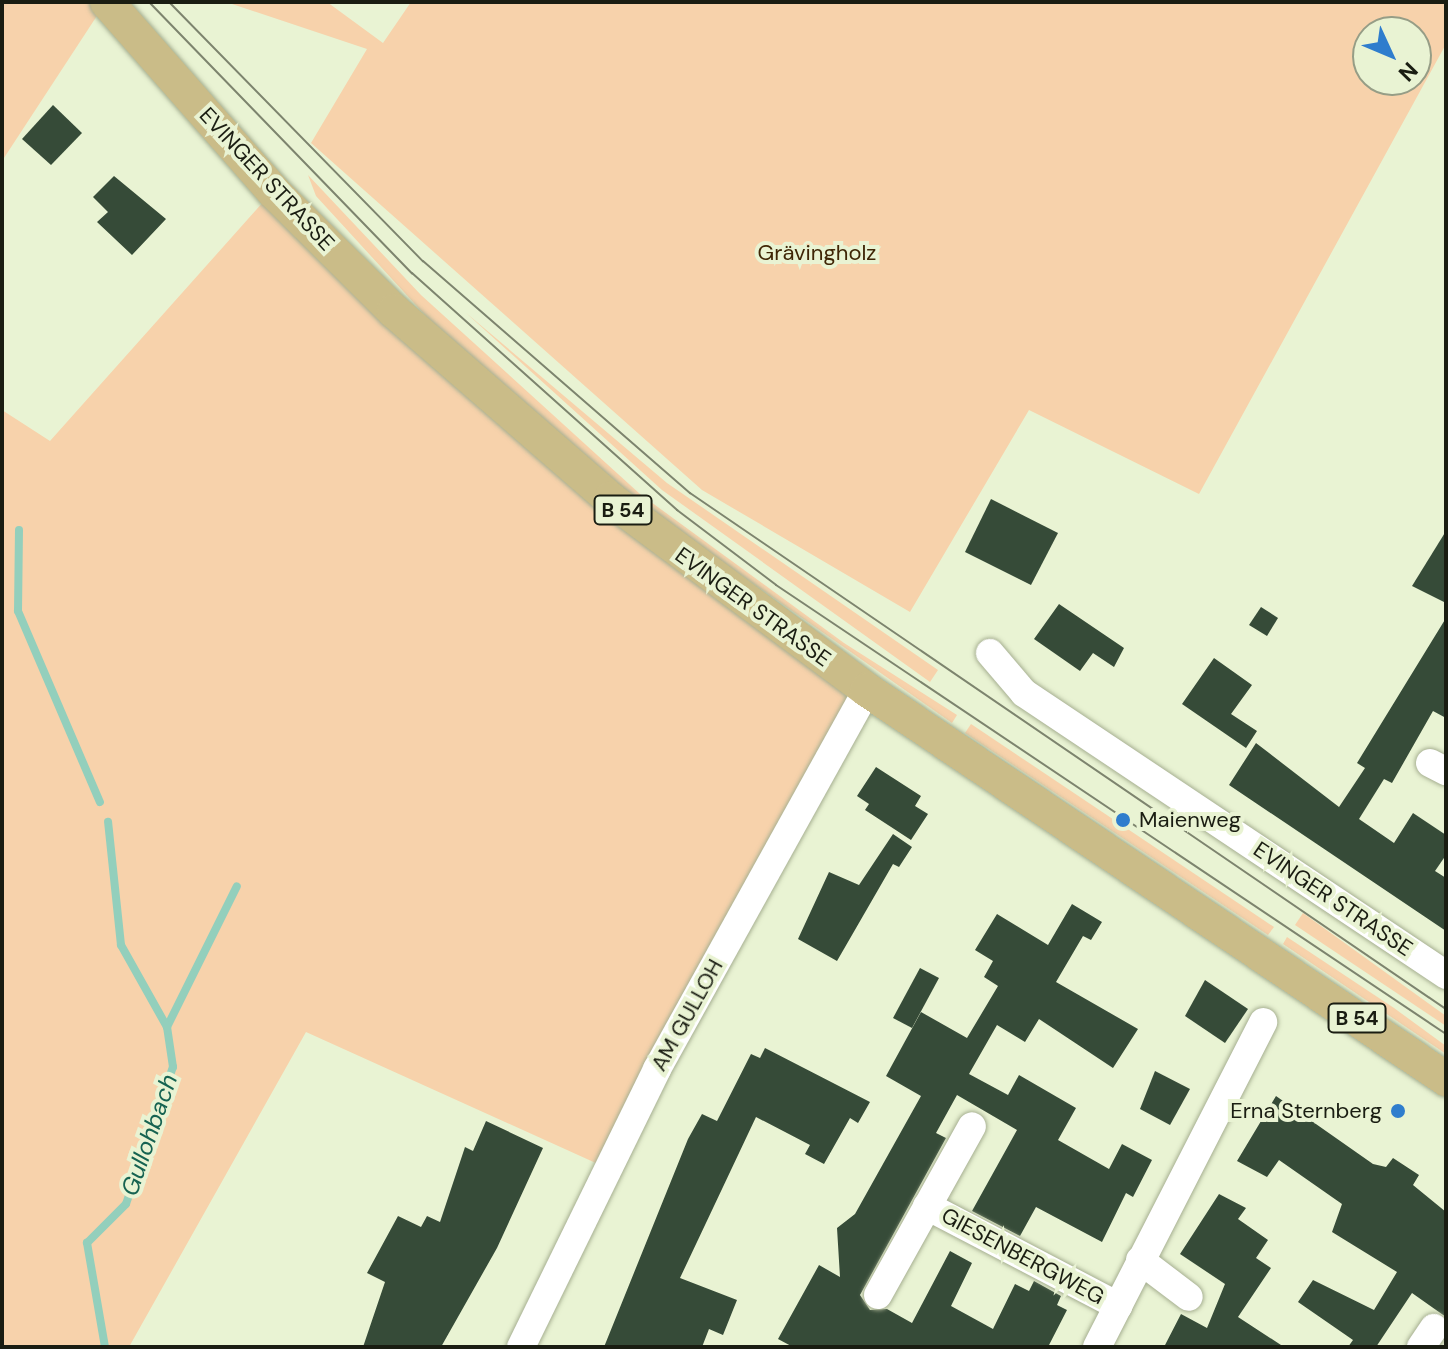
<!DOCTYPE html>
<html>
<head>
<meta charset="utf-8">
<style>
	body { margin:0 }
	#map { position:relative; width:1448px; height:1349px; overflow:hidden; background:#e9f3d3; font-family:"DM Sans",sans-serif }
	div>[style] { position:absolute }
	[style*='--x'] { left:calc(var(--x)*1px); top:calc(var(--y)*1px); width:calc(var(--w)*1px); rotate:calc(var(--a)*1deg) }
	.green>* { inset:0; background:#f7d2ab }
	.stream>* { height:8px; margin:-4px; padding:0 4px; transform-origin:4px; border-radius:4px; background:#93cfbc }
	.building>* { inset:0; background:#364b38 }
	.roads { filter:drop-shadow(0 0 2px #a6af91) drop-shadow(0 0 2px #a6af91) }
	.minor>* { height:28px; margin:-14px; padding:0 14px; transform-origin:14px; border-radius:14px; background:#fff }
	.major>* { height:34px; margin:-17px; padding:0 17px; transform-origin:17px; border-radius:17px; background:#cabc88 }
	.tram>* { height:2px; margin:-1px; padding:0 1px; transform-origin:1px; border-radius:1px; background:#7d846e }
	.dots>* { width:22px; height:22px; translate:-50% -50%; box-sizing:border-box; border:4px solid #e9f3d3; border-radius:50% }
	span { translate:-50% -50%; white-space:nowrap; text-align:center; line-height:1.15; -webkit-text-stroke:8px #e9f3d3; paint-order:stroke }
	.shield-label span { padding:2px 6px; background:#e9f3d3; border:2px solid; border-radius:6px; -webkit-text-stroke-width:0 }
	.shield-label { font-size:20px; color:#1a1d12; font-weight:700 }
	.street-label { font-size:22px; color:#1a1d12 }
	.park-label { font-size:22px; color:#3f2606 }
	.poi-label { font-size:22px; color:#1a1d12 }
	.left { translate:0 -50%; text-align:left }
	.right { translate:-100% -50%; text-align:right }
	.water-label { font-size:24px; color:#166351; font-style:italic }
	.frame { position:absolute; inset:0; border:4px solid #1a1d12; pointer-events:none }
	.north { position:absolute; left:1352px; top:16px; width:80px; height:80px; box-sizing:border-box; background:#e9f3d3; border:2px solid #969d86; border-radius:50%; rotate:134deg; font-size:22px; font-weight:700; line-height:32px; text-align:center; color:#1a1d12 }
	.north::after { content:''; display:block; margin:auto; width:28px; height:36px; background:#2f7dcd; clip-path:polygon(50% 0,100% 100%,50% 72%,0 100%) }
</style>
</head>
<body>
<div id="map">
	<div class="green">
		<i style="clip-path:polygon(2px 2px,106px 2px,2px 161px)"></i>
		<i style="clip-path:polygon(evenodd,226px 2px,327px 2px,383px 43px,411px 2px,1446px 2px,1446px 44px,1199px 494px,1029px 410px,910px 612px,702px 490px,311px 143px,367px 49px,226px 2px,1416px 32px,1416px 80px,1368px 80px,1368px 32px,1416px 32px)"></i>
		<i style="clip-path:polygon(308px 175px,421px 295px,640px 494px,844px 643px,957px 715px,952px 723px,634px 500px,435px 326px,316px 196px)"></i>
		<i style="clip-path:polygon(273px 191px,394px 311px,867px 690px,609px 1169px,306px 1032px,129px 1347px,2px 1347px,2px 410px,50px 441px)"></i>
		<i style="clip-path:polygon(465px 312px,667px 483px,938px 670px,930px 682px,662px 490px)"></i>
		<i style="clip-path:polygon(971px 724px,1274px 927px,1268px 935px,965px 733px)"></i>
		<i style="clip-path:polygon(1303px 913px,1446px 1016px,1446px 1026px,1295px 925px)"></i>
		<i style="clip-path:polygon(1287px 937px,1394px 1008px,1446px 1046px,1446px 1054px,1283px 944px)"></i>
	</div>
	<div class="stream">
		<i style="--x:19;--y:530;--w:81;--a:90.7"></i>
		<i style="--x:18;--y:611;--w:208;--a:66.8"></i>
		<i style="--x:167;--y:1027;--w:157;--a:-63.6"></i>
		<i style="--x:105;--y:1347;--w:106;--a:-99.8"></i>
		<i style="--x:87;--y:1243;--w:55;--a:-45"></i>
		<i style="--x:126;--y:1204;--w:145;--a:-71.1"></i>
		<i style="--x:173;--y:1067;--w:40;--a:-98.5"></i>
		<i style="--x:167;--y:1027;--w:94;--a:-119.3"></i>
		<i style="--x:121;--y:945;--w:124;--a:-96"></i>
	</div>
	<div class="building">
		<i style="clip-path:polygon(53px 105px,82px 133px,51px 165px,22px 139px)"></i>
		<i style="clip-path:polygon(114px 176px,166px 219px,132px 255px,97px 222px,108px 212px,93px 197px)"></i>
		<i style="clip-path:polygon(991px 499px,1058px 533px,1031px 585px,965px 552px)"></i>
		<i style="clip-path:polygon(1446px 531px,1446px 603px,1412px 586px)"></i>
		<i style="clip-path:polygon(1059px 604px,1124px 648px,1114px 667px,1093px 653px,1080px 671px,1034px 639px)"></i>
		<i style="clip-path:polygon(1261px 607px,1278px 618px,1267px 636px,1249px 625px)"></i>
		<i style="clip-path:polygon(1446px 618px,1446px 718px,1433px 711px,1392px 783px,1384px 779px,1359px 819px,1394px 843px,1413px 813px,1446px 835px,1446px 855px,1435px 871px,1446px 878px,1446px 931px,1229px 785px,1256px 743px,1339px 807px,1365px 768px,1357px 763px)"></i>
		<i style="clip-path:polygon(1214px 658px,1252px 685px,1231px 714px,1257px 731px,1246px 748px,1182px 704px)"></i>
		<i style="clip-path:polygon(876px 767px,921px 796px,915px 806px,928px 814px,911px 840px,865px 810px,869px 804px,857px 796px)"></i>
		<i style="clip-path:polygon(893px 834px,912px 847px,899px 867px,893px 864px,837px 961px,798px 939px,829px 872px,859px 885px)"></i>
		<i style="clip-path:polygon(1072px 904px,1102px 922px,1091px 940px,1083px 936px,1056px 982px,1138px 1029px,1113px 1068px,1039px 1019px,1025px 1042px,997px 1025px,969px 1074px,1008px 1095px,1019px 1075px,1076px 1108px,1058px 1140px,1109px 1169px,1122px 1144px,1152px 1160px,1133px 1197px,1126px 1193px,1102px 1242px,1036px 1207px,1020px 1236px,972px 1211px,1017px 1130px,957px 1095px,936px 1133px,946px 1138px,860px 1295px,870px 1310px,887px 1309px,912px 1323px,950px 1251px,972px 1263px,951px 1306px,993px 1329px,1015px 1284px,1029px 1291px,1034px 1281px,1061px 1296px,1057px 1305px,1067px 1310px,1048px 1347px,793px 1347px,778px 1339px,819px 1265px,840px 1277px,837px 1228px,855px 1214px,921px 1096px,886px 1076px,921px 1012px,967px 1038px,998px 986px,984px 977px,993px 961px,975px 950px,997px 914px,1048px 945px)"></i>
		<i style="clip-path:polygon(920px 968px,939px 978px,912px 1028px,893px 1018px)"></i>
		<i style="clip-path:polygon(1205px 980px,1248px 1009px,1225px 1043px,1185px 1016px)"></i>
		<i style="clip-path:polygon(765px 1048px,870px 1102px,858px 1123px,850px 1118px,824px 1164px,805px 1154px,810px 1145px,756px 1117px,680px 1278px,737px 1300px,723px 1335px,709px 1329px,702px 1347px,604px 1347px,688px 1139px,702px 1114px,717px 1121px,751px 1054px,760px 1058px)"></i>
		<i style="clip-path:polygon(1155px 1071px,1190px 1089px,1170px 1125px,1140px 1109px)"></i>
		<i style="clip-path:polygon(1276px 1096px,1373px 1164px,1386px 1167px,1393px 1158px,1419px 1175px,1413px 1185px,1446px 1212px,1446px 1317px,1412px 1293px,1376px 1347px,1348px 1347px,1353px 1340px,1298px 1302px,1313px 1280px,1374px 1310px,1397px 1272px,1332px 1232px,1342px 1204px,1279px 1160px,1267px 1177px,1237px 1161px)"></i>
		<i style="clip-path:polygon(486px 1121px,543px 1148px,497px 1248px,441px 1347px,363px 1347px,385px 1282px,367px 1273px,398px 1216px,421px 1227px,427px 1216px,440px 1222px,465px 1147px,473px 1151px)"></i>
		<i style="clip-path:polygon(1219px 1194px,1246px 1208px,1238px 1219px,1268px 1240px,1256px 1258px,1271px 1268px,1238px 1317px,1284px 1347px,1164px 1347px,1181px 1314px,1207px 1328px,1225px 1284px,1180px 1254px)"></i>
	</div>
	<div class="roads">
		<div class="minor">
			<i style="--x:990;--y:653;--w:52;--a:49.6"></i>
			<i style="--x:1024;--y:693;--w:508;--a:33.75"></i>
			<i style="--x:1430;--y:763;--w:18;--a:27"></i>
			<i style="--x:927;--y:1206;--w:216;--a:27.6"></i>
			<i style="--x:1140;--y:1260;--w:61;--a:37.1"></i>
			<i style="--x:878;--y:1295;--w:193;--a:-60.9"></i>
			<i style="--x:521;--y:1347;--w:309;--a:-63.9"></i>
			<i style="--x:657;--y:1069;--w:433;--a:-61"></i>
			<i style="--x:1097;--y:1347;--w:365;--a:-62.9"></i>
			<i style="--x:1421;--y:1347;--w:23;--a:-56"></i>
		</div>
		<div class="major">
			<i style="--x:107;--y:2;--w:252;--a:48.7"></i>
			<i style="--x:273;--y:191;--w:170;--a:44.8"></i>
			<i style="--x:394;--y:311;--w:286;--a:41"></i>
			<i style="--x:610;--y:499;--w:320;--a:36.6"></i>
			<i style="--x:867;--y:690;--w:698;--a:33.9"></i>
		</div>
	</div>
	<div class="tram">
		<i style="--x:149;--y:2;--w:378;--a:45.9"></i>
		<i style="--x:412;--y:273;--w:356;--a:41.8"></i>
		<i style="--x:677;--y:510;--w:124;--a:37.1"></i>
		<i style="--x:776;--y:585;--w:807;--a:33.83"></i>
		<i style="--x:169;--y:2;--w:363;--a:45.6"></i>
		<i style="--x:423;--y:261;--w:354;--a:41"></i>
		<i style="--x:690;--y:493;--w:915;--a:34.32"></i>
	</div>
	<div class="dots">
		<i style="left:1123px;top:820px;background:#2f7dcd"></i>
		<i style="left:1398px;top:1111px;background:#2f7dcd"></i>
	</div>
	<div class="shield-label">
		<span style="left:623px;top:510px">B 54</span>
		<span style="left:1357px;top:1018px">B 54</span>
	</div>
	<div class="street-label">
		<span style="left:267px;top:179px;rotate:47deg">EVINGER STRASSE</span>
		<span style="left:753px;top:607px;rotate:36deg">EVINGER STRASSE</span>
		<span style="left:1333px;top:899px;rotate:34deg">EVINGER STRASSE</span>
		<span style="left:687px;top:1015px;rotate:-61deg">AM GULLOH</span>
		<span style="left:1023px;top:1256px;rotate:28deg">GIESENBERGWEG</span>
	</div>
	<div class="park-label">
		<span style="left:817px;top:253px">Grävingholz</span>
	</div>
	<div class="poi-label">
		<span class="left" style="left:1139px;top:820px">Maienweg</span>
		<span class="right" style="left:1382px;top:1111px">Erna Sternberg</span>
	</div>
	<div class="water-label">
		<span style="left:149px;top:1135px;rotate:-71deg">Gullohbach</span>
	</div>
	<div class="frame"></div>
	<div class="north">N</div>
</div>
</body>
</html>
